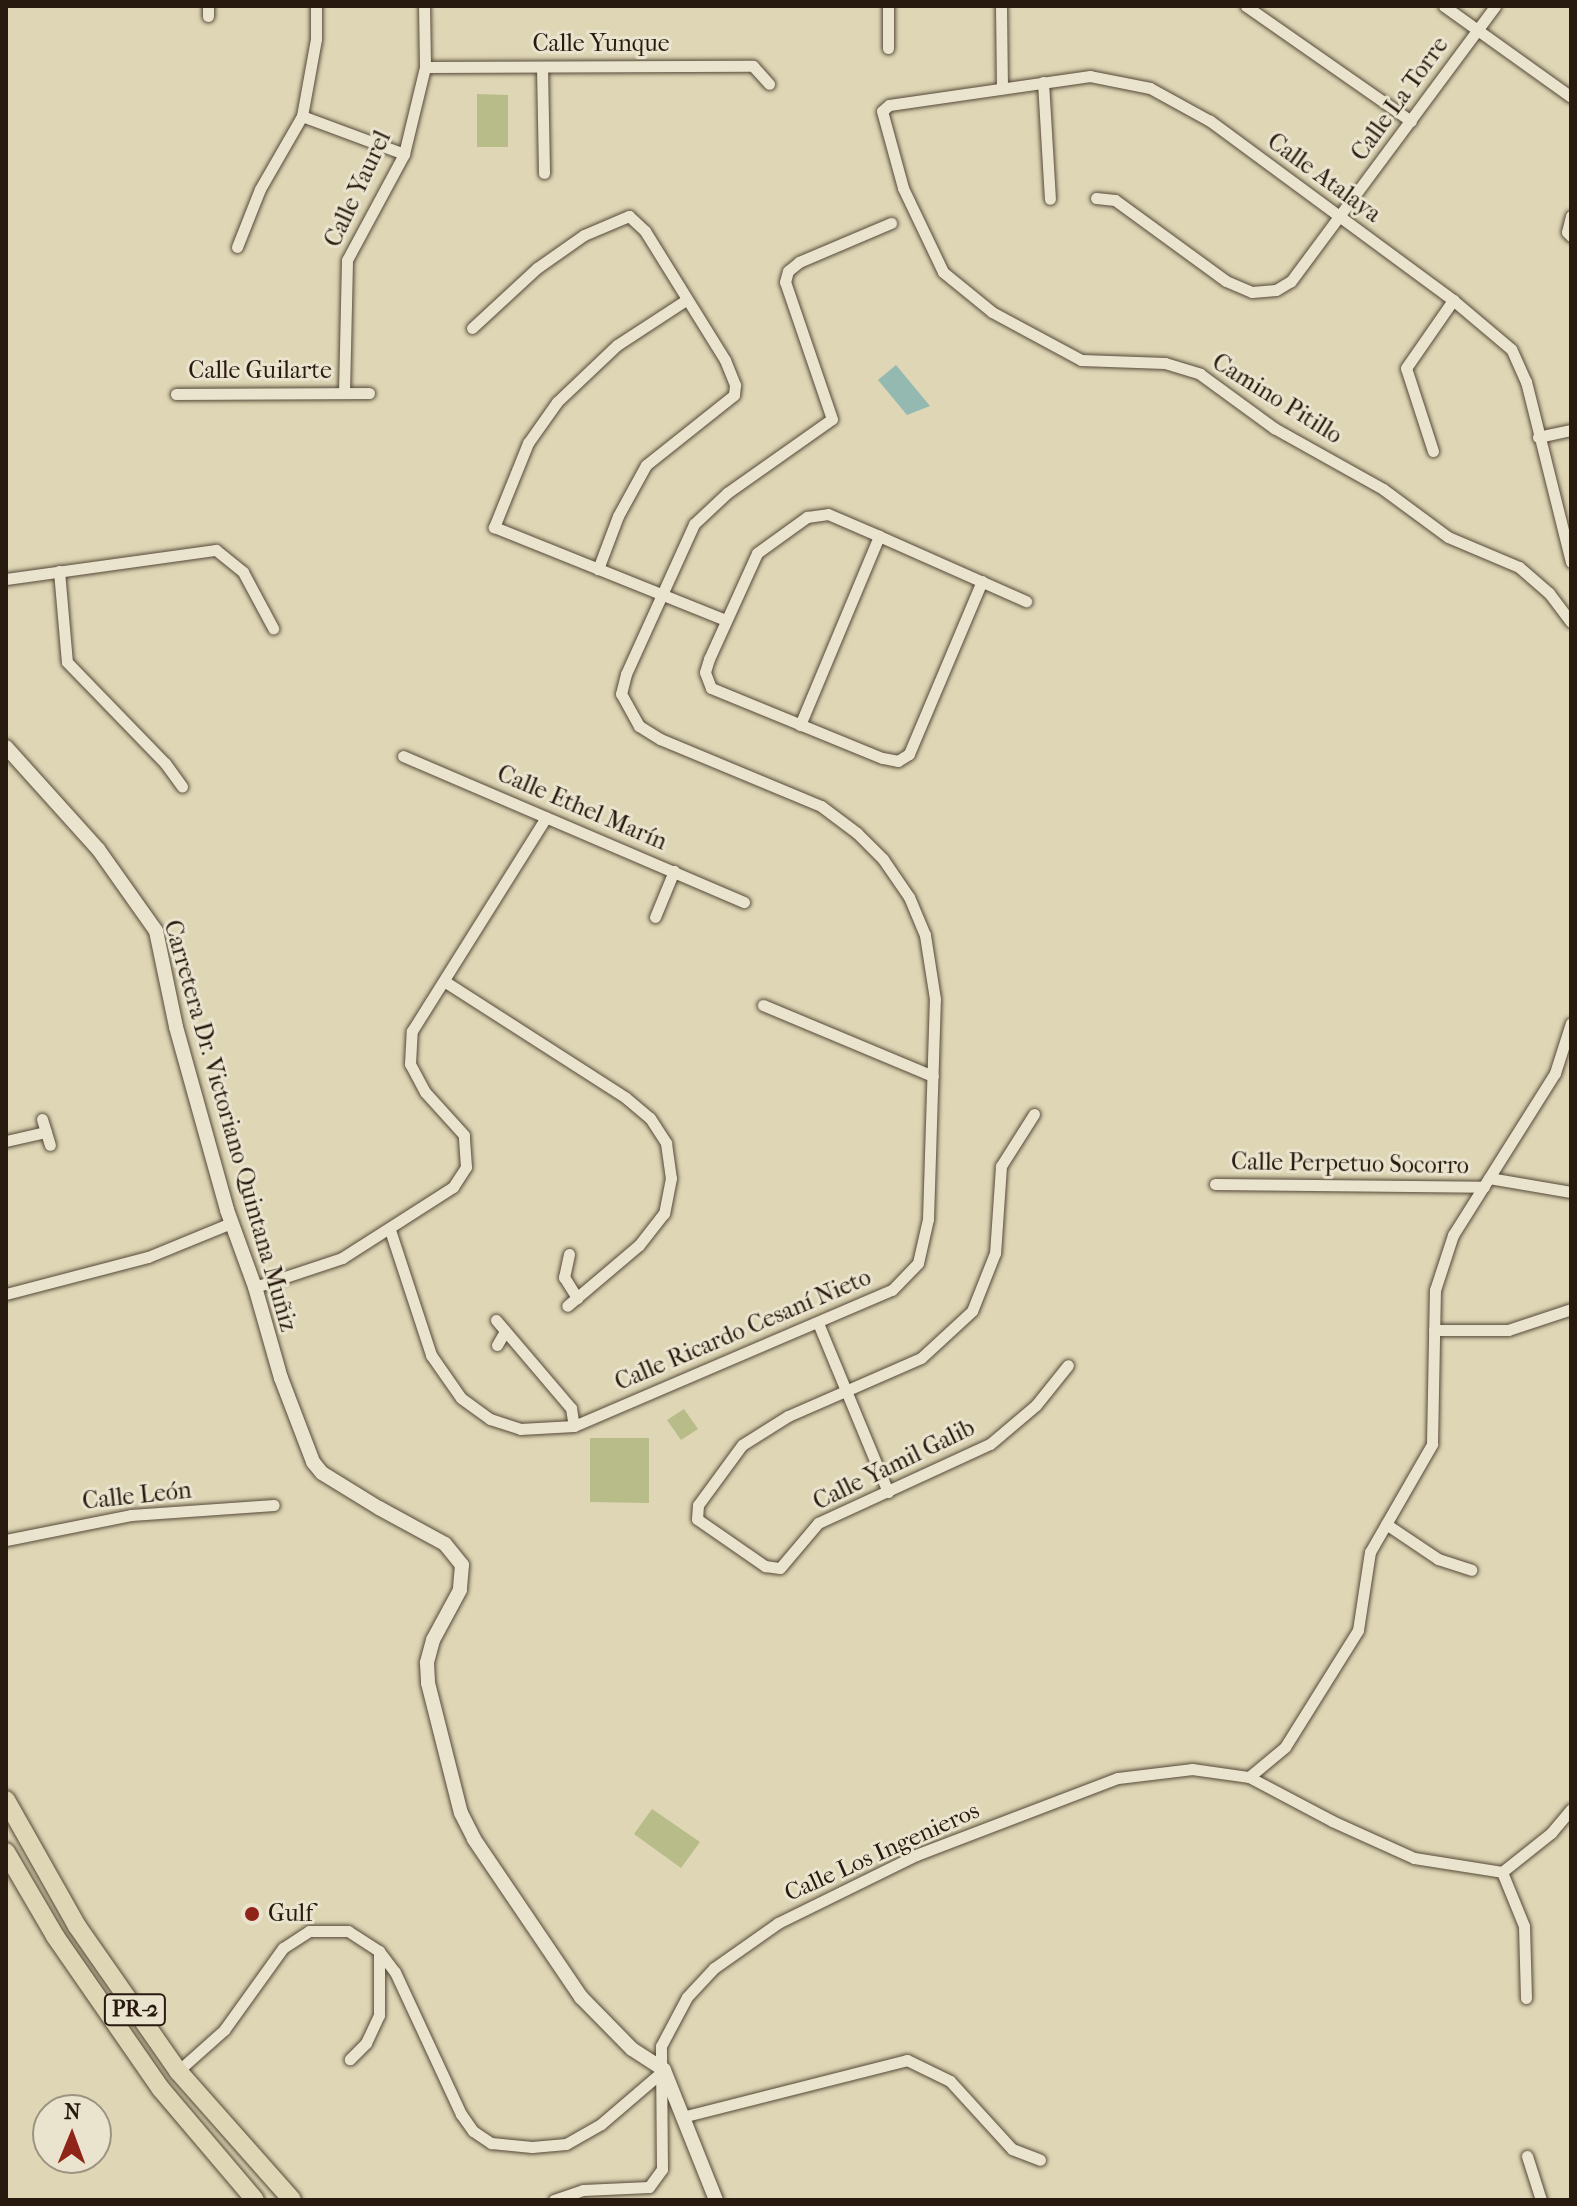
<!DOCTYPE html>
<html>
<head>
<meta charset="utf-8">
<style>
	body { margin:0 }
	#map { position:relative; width:1577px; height:2206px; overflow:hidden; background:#ded6b5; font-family:"IM FELL French Canon",serif }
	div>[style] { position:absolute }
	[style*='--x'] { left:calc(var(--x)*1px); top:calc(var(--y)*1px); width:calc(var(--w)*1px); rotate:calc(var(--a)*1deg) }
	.green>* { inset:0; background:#b8bc89 }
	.water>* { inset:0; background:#93b9b1 }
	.roads { filter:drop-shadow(0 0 2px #564938) drop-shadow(0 0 2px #564938) }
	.minor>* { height:11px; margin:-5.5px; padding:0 5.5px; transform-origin:5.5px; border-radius:5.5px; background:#eae4cf }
	.tertiary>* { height:14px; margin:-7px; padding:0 7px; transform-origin:7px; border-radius:7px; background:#eae4cf }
	.trunk>* { height:18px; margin:-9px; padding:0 9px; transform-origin:9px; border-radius:9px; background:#ded6b5 }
	.dots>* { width:22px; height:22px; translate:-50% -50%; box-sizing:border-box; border:4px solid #eae4cf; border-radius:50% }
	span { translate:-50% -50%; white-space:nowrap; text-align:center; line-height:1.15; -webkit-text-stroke:6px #eae4cf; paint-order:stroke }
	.shield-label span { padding:2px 6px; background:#eae4cf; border:2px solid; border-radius:6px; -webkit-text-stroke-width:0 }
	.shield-label { font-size:22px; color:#291a0f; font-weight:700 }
	.street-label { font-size:24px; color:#291a0f }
	.poi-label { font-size:24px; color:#291a0f }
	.left { translate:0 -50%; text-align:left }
	.frame { position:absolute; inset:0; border:8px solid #291a0f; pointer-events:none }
	.north { position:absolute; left:32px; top:2094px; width:80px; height:80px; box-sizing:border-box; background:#eae4cf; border:2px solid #9d9382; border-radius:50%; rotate:1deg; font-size:22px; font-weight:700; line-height:32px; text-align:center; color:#291a0f }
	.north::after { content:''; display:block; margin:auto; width:28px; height:36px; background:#8f2418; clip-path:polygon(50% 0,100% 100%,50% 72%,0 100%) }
</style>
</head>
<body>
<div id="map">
	<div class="green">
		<i style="clip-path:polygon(477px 94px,508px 95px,508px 147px,477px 147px)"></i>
		<i style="clip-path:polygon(684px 1409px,698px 1429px,681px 1440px,667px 1420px)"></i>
		<i style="clip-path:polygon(590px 1438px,649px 1438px,649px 1503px,590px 1502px)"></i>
		<i style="clip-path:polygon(652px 1809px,700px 1842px,681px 1868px,634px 1834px)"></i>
	</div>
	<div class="water">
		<i style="clip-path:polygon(896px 365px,930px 406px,907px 415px,878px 380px)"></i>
	</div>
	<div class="roads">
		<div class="minor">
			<i style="--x:208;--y:6;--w:10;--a:90"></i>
			<i style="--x:888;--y:6;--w:42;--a:90"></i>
			<i style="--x:1001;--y:6;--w:80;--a:89.3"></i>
			<i style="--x:1246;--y:6;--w:201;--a:34.9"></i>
			<i style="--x:1444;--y:6;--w:156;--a:35.6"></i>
			<i style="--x:425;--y:67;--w:328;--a:-0.2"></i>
			<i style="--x:753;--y:66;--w:24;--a:48"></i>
			<i style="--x:542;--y:67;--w:106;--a:88.9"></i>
			<i style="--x:1043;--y:82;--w:117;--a:86.6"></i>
			<i style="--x:302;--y:116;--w:109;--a:20.4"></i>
			<i style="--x:1096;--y:198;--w:19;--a:6"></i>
			<i style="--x:1115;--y:200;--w:137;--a:36.1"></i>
			<i style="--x:1226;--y:281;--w:28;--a:23"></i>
			<i style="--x:1252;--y:292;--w:24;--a:-5"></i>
			<i style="--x:1276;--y:290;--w:17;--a:-31"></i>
			<i style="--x:1291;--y:281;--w:342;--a:-53.4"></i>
			<i style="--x:1571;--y:216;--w:16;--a:104"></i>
			<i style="--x:1567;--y:232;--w:6;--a:45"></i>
			<i style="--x:237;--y:247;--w:62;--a:-68.4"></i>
			<i style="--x:260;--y:189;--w:84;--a:-60.1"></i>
			<i style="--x:302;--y:116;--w:78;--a:-79.7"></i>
			<i style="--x:316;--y:39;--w:33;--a:-90"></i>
			<i style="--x:686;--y:300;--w:82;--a:146.9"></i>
			<i style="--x:617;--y:345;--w:83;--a:136.5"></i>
			<i style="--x:557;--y:402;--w:50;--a:125.3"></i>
			<i style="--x:528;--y:443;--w:91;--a:112"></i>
			<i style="--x:494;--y:527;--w:249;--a:21.9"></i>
			<i style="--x:472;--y:328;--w:88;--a:-42.7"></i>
			<i style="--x:537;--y:268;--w:57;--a:-35.1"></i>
			<i style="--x:584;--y:235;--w:49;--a:-22.9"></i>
			<i style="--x:629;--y:216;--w:22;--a:43"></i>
			<i style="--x:645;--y:231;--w:152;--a:58.2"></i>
			<i style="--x:725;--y:360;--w:27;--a:68"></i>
			<i style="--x:735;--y:385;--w:10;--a:96"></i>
			<i style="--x:734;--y:395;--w:112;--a:141.5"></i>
			<i style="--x:646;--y:465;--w:58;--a:118.8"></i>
			<i style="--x:618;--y:516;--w:57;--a:110.7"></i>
			<i style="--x:344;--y:393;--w:133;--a:-88.7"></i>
			<i style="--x:347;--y:260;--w:120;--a:-61.7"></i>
			<i style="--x:404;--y:154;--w:89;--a:-76.4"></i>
			<i style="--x:425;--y:67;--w:61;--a:-90.9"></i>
			<i style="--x:176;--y:394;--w:193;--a:-0.3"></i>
			<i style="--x:1538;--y:437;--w:34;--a:-12"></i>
			<i style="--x:1433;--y:451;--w:87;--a:-108"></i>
			<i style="--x:1406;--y:368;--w:83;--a:-55.3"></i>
			<i style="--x:1571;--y:562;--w:186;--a:-104"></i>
			<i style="--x:1526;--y:382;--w:36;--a:-114"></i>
			<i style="--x:1511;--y:349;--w:76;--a:-139.8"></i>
			<i style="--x:1453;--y:300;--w:302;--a:-143.6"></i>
			<i style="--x:1210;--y:121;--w:68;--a:-151.2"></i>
			<i style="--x:1150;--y:88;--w:61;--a:-168.7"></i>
			<i style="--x:1090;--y:76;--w:203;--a:171.8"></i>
			<i style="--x:889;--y:105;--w:9;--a:139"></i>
			<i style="--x:882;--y:111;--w:80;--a:74.7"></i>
			<i style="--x:903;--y:188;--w:93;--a:64.5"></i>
			<i style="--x:943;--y:272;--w:63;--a:39.2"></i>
			<i style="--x:992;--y:312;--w:101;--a:28.3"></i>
			<i style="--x:1081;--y:360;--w:84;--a:2"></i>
			<i style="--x:1165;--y:363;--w:37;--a:17"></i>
			<i style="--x:1200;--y:374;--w:92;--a:36.1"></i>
			<i style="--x:1274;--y:428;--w:125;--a:29.2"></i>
			<i style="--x:1383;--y:489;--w:81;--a:36.4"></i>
			<i style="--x:1448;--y:537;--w:77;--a:22.9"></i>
			<i style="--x:1519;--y:567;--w:40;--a:41"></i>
			<i style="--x:1549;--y:593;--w:36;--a:53"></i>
			<i style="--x:59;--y:571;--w:91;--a:85"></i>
			<i style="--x:67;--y:662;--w:141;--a:45.9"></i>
			<i style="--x:165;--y:763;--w:29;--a:54"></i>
			<i style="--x:6;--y:579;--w:212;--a:-7.9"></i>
			<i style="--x:216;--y:550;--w:35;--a:39"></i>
			<i style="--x:243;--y:572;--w:64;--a:61.8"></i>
			<i style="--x:982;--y:581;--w:188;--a:112.9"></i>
			<i style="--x:909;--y:754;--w:13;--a:148"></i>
			<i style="--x:898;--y:761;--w:16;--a:-169"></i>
			<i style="--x:882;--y:758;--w:185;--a:-157.7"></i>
			<i style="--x:711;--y:688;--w:17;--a:-111"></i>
			<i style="--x:705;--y:672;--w:14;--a:-73"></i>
			<i style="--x:709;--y:659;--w:116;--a:-65.6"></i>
			<i style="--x:757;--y:553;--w:62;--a:-35.8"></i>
			<i style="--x:807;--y:517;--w:21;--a:-8"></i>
			<i style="--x:828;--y:514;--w:56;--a:23.3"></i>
			<i style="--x:879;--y:536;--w:161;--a:23.9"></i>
			<i style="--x:800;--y:725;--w:205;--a:-67.3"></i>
			<i style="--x:403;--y:756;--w:371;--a:23.2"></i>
			<i style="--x:655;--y:917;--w:50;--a:-67.6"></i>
			<i style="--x:444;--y:981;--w:216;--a:32.7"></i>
			<i style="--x:626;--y:1098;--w:31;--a:40"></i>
			<i style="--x:650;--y:1118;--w:30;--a:57"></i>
			<i style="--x:666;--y:1143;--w:35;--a:82"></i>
			<i style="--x:671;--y:1178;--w:36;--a:101"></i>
			<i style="--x:664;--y:1213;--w:41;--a:128"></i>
			<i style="--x:639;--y:1245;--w:94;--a:139.7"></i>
			<i style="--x:763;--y:1005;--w:184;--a:22.7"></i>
			<i style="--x:1034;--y:1114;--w:62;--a:122.4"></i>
			<i style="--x:1001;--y:1166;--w:87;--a:93.9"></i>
			<i style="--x:995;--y:1253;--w:62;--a:111.6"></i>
			<i style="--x:972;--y:1311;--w:69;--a:137.3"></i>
			<i style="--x:921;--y:1358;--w:145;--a:156.4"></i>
			<i style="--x:788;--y:1416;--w:54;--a:147.8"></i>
			<i style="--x:742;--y:1445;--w:74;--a:126.3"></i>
			<i style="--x:698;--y:1505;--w:14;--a:94"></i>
			<i style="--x:697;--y:1519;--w:83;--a:34.7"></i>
			<i style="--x:765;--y:1566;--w:15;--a:8"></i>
			<i style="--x:780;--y:1568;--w:59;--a:-49.8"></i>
			<i style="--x:818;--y:1523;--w:189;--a:-24.7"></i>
			<i style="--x:990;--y:1444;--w:60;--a:-40.3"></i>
			<i style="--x:1036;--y:1405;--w:51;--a:-51.3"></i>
			<i style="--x:42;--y:1119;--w:27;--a:73"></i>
			<i style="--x:6;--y:1141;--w:41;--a:-12.7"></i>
			<i style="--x:1489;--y:1178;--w:83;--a:9.7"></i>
			<i style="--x:1215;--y:1184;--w:269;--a:0.6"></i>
			<i style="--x:390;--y:1230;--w:132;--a:71.8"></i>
			<i style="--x:431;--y:1355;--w:52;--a:55.1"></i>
			<i style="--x:461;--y:1398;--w:36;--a:36"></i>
			<i style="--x:490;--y:1419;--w:32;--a:18"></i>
			<i style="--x:520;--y:1429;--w:54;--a:-3.2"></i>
			<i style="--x:574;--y:1426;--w:346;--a:-23.2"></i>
			<i style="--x:892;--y:1290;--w:37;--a:-46"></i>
			<i style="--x:918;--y:1263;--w:45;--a:-77.2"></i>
			<i style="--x:928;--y:1219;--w:220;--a:-88.2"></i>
			<i style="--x:935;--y:999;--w:65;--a:-98.9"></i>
			<i style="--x:925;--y:935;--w:41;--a:-112.8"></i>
			<i style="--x:909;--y:897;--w:46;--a:-124.4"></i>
			<i style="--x:883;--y:859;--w:37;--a:-135"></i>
			<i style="--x:857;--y:833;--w:45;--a:-143.1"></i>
			<i style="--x:821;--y:806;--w:174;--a:-157.4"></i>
			<i style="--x:660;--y:739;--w:25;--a:-148"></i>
			<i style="--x:639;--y:726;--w:37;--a:-119"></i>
			<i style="--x:621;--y:694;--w:21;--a:-76"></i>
			<i style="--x:626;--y:674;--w:165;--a:-65.6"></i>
			<i style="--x:694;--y:524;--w:45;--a:-43.2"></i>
			<i style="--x:727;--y:493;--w:128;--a:-35.2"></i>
			<i style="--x:832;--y:419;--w:145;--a:-108.9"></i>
			<i style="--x:785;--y:282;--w:11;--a:-75"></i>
			<i style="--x:788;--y:271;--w:14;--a:-39"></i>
			<i style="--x:799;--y:262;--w:100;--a:-23"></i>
			<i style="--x:569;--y:1254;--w:24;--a:102"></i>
			<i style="--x:564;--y:1277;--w:25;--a:58"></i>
			<i style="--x:255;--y:1287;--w:92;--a:-18.4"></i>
			<i style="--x:342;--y:1258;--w:132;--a:-32.6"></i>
			<i style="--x:453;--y:1187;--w:24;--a:-57"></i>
			<i style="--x:466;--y:1167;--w:32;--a:-94"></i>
			<i style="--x:464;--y:1135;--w:58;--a:-132.2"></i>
			<i style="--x:425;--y:1092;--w:32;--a:-118"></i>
			<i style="--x:410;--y:1064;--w:33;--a:-87"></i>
			<i style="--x:412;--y:1031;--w:252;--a:-57.9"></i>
			<i style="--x:6;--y:1294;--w:147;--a:-14.6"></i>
			<i style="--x:148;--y:1257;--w:90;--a:-22.3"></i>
			<i style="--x:496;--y:1320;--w:116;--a:49.6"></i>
			<i style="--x:571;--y:1408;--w:18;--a:81"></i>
			<i style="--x:818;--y:1323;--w:183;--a:67.5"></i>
			<i style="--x:1434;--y:1330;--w:74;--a:0"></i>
			<i style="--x:1508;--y:1330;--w:66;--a:-18.4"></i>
			<i style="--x:497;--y:1345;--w:16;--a:-60"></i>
			<i style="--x:1386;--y:1524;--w:63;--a:33.9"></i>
			<i style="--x:1438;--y:1559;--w:35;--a:18"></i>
			<i style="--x:6;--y:1540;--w:127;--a:-11.3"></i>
			<i style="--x:131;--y:1515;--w:143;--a:-4"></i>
			<i style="--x:1249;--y:1777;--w:47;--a:-39.8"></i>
			<i style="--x:1285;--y:1747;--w:138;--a:-58"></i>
			<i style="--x:1358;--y:1630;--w:79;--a:-81.3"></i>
			<i style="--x:1370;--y:1552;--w:125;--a:-60.1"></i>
			<i style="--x:1432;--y:1444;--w:154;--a:-88.9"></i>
			<i style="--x:1435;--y:1290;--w:58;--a:-71.9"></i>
			<i style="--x:1453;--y:1235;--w:191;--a:-57.8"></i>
			<i style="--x:1555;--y:1073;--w:52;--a:-72.3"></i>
			<i style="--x:1502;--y:1872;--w:58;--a:67.8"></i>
			<i style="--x:1524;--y:1926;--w:72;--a:88.4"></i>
			<i style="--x:379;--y:1951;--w:26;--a:53"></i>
			<i style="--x:395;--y:1972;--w:157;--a:65.1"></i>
			<i style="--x:461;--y:2114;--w:21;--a:55"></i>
			<i style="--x:473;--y:2131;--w:22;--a:34"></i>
			<i style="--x:491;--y:2143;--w:41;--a:5.6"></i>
			<i style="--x:532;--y:2147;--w:34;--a:-5"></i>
			<i style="--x:566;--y:2144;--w:40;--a:-29.7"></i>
			<i style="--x:601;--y:2124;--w:83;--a:-40.6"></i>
			<i style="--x:178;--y:2071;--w:62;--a:-41.7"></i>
			<i style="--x:224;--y:2030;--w:101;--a:-54.3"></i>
			<i style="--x:283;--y:1948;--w:31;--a:-33"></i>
			<i style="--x:309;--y:1931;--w:39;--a:0"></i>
			<i style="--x:348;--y:1931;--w:37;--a:33"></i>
			<i style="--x:379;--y:1951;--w:64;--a:90"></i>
			<i style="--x:379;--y:2015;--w:31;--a:115"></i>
			<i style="--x:366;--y:2043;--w:23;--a:135"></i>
			<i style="--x:682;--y:2117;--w:232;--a:-14.2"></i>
			<i style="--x:907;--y:2060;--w:48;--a:26"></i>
			<i style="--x:950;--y:2081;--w:92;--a:47.6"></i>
			<i style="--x:1012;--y:2149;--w:30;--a:21"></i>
			<i style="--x:1527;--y:2156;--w:46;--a:72.3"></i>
			<i style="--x:554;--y:2200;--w:31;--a:-19"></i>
			<i style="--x:583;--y:2190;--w:66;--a:-2.6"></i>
			<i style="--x:649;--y:2187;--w:22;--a:-54"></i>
			<i style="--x:662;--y:2169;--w:123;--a:-90.5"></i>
			<i style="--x:661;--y:2046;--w:55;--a:-62"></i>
			<i style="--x:687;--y:1997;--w:40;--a:-47"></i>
			<i style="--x:714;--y:1968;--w:78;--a:-35.1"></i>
			<i style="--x:778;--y:1923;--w:154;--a:-26.2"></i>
			<i style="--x:916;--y:1855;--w:216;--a:-20.9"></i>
			<i style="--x:1118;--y:1778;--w:75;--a:-6.9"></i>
			<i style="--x:1192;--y:1769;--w:58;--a:8"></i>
			<i style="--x:1249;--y:1777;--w:94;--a:27.9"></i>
			<i style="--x:1332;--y:1821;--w:90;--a:24.3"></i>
			<i style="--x:1414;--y:1858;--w:89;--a:9"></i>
			<i style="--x:1502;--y:1872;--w:63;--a:-38.5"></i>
			<i style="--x:1551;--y:1833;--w:31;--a:-50"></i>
		</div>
		<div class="tertiary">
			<i style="--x:6;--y:747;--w:137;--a:48"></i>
			<i style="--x:98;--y:849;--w:100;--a:54.7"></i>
			<i style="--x:156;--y:931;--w:98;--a:78.2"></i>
			<i style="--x:176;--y:1027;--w:190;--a:74.4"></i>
			<i style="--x:227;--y:1210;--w:82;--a:70"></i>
			<i style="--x:255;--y:1287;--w:95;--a:74.1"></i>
			<i style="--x:281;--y:1378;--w:90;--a:69.1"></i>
			<i style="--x:313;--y:1462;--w:14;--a:51"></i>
			<i style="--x:322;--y:1473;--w:67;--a:31.6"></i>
			<i style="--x:379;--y:1508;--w:75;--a:28.6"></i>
			<i style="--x:445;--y:1544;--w:27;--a:51"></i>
			<i style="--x:462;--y:1565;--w:25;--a:95"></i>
			<i style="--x:460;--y:1590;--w:57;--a:118.4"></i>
			<i style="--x:433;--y:1640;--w:24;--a:105"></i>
			<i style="--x:427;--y:1663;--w:20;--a:87"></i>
			<i style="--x:428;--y:1683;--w:134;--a:75.8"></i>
			<i style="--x:461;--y:1813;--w:29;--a:63"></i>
			<i style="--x:474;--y:1839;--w:191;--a:55.9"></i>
			<i style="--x:581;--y:1997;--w:73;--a:45.6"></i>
			<i style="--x:632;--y:2049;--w:38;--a:33"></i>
			<i style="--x:664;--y:2070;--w:140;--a:68.2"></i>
		</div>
		<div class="trunk">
			<i style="--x:6;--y:1800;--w:145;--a:60.6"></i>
			<i style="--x:77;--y:1926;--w:177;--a:55.1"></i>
			<i style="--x:178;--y:2071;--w:172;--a:48.5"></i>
			<i style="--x:6;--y:1852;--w:97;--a:59.7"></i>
			<i style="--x:55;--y:1936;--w:186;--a:55.3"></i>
			<i style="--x:161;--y:2089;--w:145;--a:49.7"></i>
		</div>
	</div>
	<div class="dots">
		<i style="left:252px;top:1914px;background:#8f2418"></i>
	</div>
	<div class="shield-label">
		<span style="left:135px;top:2010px">PR-2</span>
	</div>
	<div class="street-label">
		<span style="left:601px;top:44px">Calle Yunque</span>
		<span style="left:1400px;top:99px;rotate:-54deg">Calle La Torre</span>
		<span style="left:1324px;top:178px;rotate:36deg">Calle Atalaya</span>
		<span style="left:358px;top:189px;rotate:-65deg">Calle Yaurel</span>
		<span style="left:260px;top:371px">Calle Guilarte</span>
		<span style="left:1277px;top:399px;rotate:32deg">Camino Pitillo</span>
		<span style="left:582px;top:808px;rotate:23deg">Calle Ethel Marín</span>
		<span style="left:230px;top:1126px;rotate:74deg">Carretera Dr. Victoriano Quintana Muñiz</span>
		<span style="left:1350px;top:1164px;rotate:1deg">Calle Perpetuo Socorro</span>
		<span style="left:743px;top:1330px;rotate:-23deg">Calle Ricardo Cesaní Nieto</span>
		<span style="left:894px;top:1465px;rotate:-26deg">Calle Yamil Galib</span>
		<span style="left:137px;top:1496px;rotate:-6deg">Calle León</span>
		<span style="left:882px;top:1852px;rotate:-24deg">Calle Los Ingenieros</span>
	</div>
	<div class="poi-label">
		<span class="left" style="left:268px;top:1914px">Gulf</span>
	</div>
	<div class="frame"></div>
	<div class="north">N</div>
</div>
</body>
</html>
